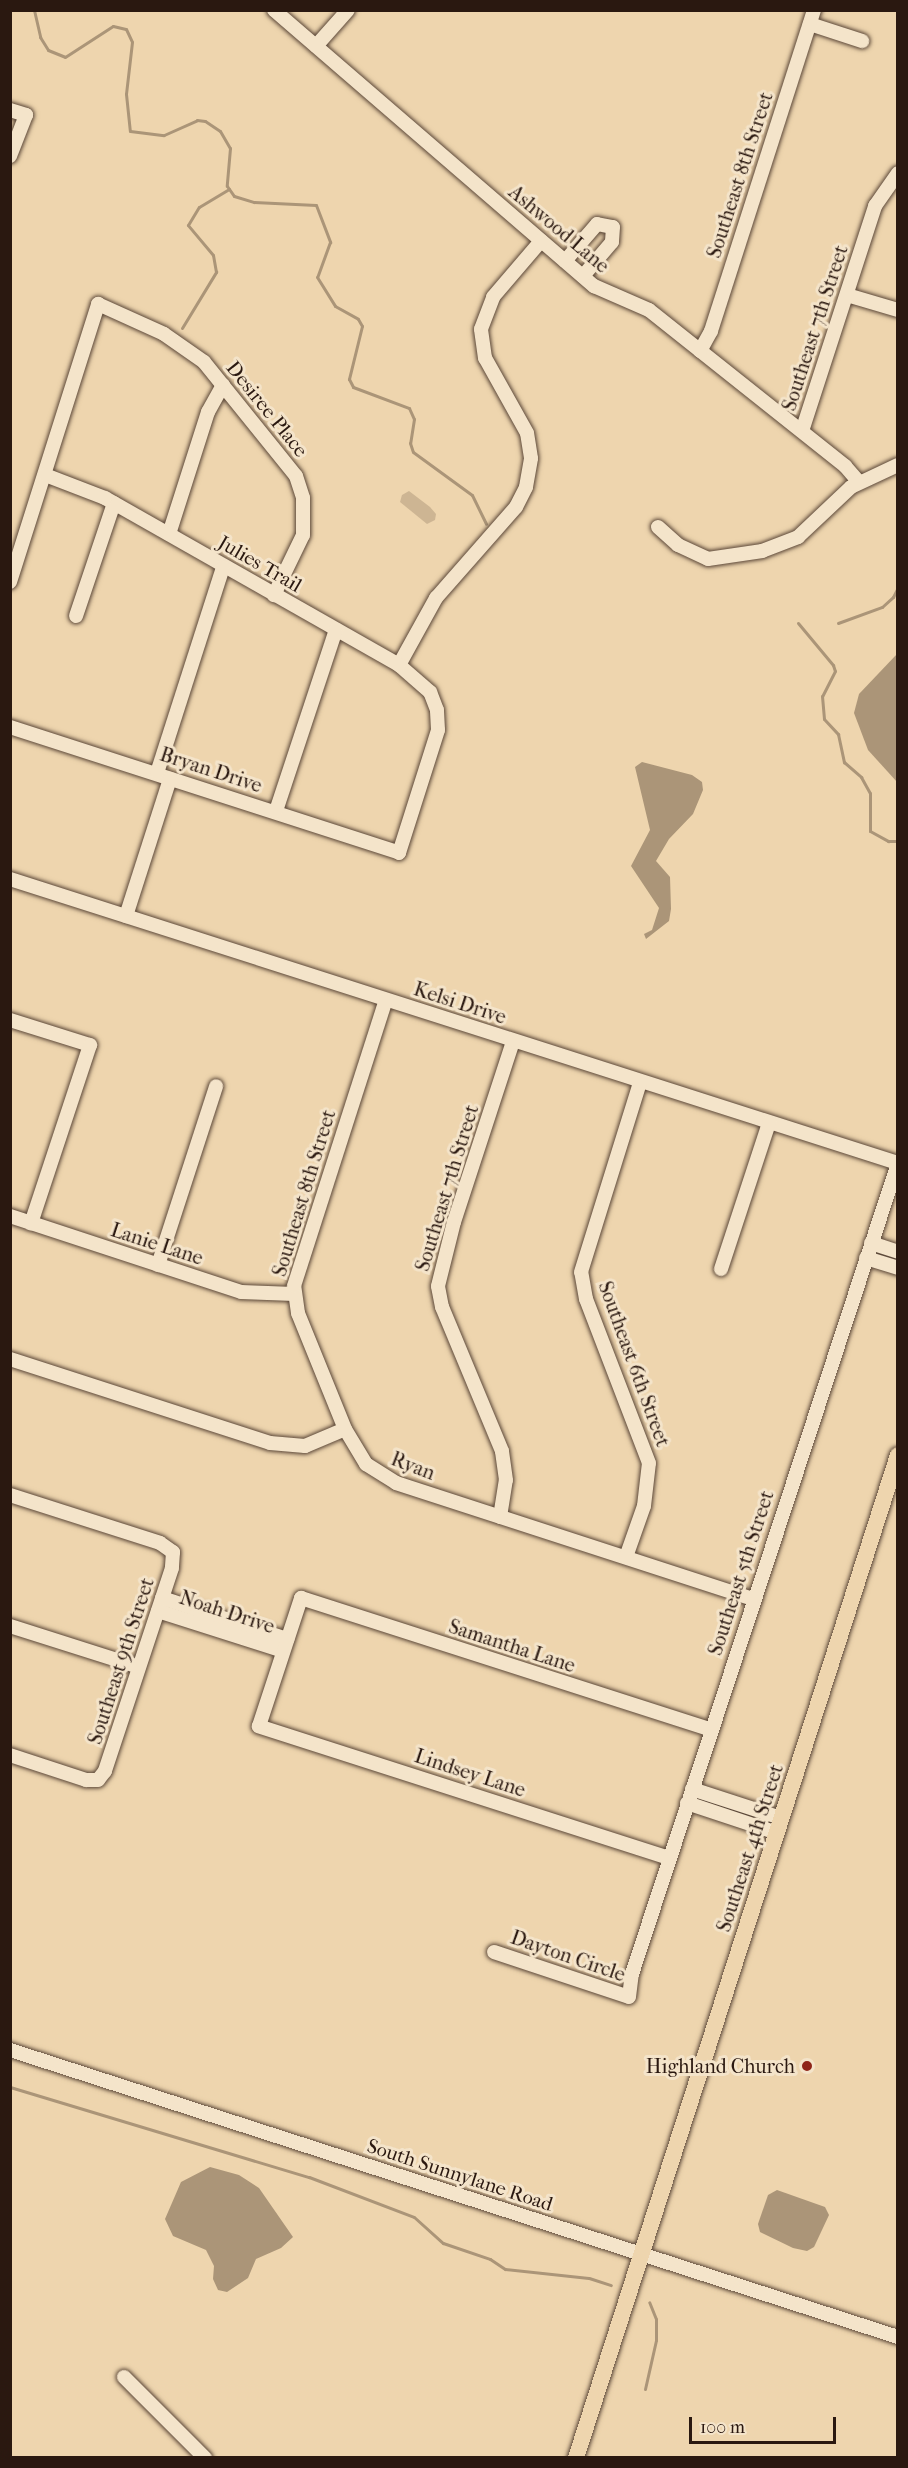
<!DOCTYPE html>
<html>
<head>
<meta charset="utf-8">
<style>
	body { margin:0 }
	#map { position:relative; width:908px; height:2468px; overflow:hidden; background:#eed5ae; font-family:"IM FELL French Canon",serif }
	div>[style] { position:absolute }
	[style*='--x'] { left:calc(var(--x)*1px); top:calc(var(--y)*1px); width:calc(var(--w)*1px); rotate:calc(var(--a)*1deg) }
	.green>* { inset:0; background:#cdb593 }
	.water>* { inset:0; background:#ab9578 }
	.stream>* { height:3px; margin:-1.5px; padding:0 1.5px; transform-origin:1.5px; border-radius:1.5px; background:#ab9578 }
	.roads { filter:drop-shadow(0 0 2px #5b4738) drop-shadow(0 0 2px #5b4738) }
	.minor>* { height:14px; margin:-7px; padding:0 7px; transform-origin:7px; border-radius:7px; background:#f4e4ca }
	.major>* { height:16px; margin:-8px; padding:0 8px; transform-origin:8px; border-radius:8px; background:#eed5ae }
	.dots>* { width:16px; height:16px; translate:-50% -50%; box-sizing:border-box; border:3px solid #f4e4ca; border-radius:50% }
	span { translate:-50% -50%; white-space:nowrap; text-align:center; line-height:1.15; -webkit-text-stroke:6px #f4e4ca; paint-order:stroke }
	.street-label { font-size:20px; color:#2a1810 }
	.poi-label { font-size:20px; color:#2a1810 }
	.right { translate:-100% -50%; text-align:right }
	.frame { position:absolute; inset:0; border:12px solid #2a1810; pointer-events:none }
	.scale { position:absolute; left:689px; top:2417px; width:147px; height:27px; box-sizing:border-box; border:3px solid #2a1810; border-top:0; padding-left:8px; font-size:18px; line-height:21px; white-space:nowrap; color:#2a1810; -webkit-text-stroke:4px #f4e4ca; paint-order:stroke }
</style>
</head>
<body>
<div id="map">
	<div class="green">
		<i style="clip-path:polygon(409px 491px,430px 507px,436px 514px,435px 520px,427px 524px,400px 502px,402px 495px)"></i>
	</div>
	<div class="water">
		<i style="clip-path:polygon(897px 654px,897px 782px,868px 750px,854px 713px,859px 694px)"></i>
		<i style="clip-path:polygon(642px 762px,692px 775px,702px 782px,703px 790px,693px 814px,669px 839px,656px 861px,670px 877px,671px 909px,669px 921px,646px 939px,644px 934px,652px 930px,659px 908px,631px 866px,650px 830px,635px 767px)"></i>
		<i style="clip-path:polygon(210px 2167px,239px 2175px,259px 2188px,293px 2237px,281px 2248px,256px 2259px,248px 2278px,227px 2292px,218px 2290px,213px 2279px,214px 2266px,206px 2250px,173px 2236px,165px 2219px,181px 2182px)"></i>
		<i style="clip-path:polygon(777px 2190px,825px 2207px,829px 2215px,814px 2247px,807px 2251px,793px 2248px,760px 2232px,758px 2224px,768px 2195px)"></i>
	</div>
	<div class="stream">
		<i style="--x:34;--y:10;--w:28;--a:77"></i>
		<i style="--x:40;--y:37;--w:15;--a:58"></i>
		<i style="--x:48;--y:50;--w:18;--a:22"></i>
		<i style="--x:65;--y:57;--w:57;--a:-32.9"></i>
		<i style="--x:113;--y:26;--w:13;--a:13"></i>
		<i style="--x:126;--y:29;--w:14;--a:65"></i>
		<i style="--x:132;--y:42;--w:52;--a:96.6"></i>
		<i style="--x:126;--y:94;--w:37;--a:84"></i>
		<i style="--x:130;--y:131;--w:34;--a:7"></i>
		<i style="--x:164;--y:135;--w:36;--a:-24"></i>
		<i style="--x:197;--y:120;--w:8;--a:7"></i>
		<i style="--x:205;--y:121;--w:18;--a:34"></i>
		<i style="--x:220;--y:131;--w:20;--a:60"></i>
		<i style="--x:230;--y:148;--w:38;--a:95"></i>
		<i style="--x:227;--y:186;--w:12;--a:55"></i>
		<i style="--x:234;--y:196;--w:21;--a:17"></i>
		<i style="--x:254;--y:202;--w:62;--a:2.8"></i>
		<i style="--x:316;--y:205;--w:40;--a:69"></i>
		<i style="--x:330;--y:242;--w:37;--a:110"></i>
		<i style="--x:317;--y:277;--w:34;--a:58"></i>
		<i style="--x:335;--y:306;--w:26;--a:29"></i>
		<i style="--x:358;--y:319;--w:8;--a:60"></i>
		<i style="--x:362;--y:326;--w:55;--a:103.8"></i>
		<i style="--x:349;--y:379;--w:9;--a:63"></i>
		<i style="--x:353;--y:387;--w:60;--a:20.6"></i>
		<i style="--x:409;--y:408;--w:12;--a:66"></i>
		<i style="--x:414;--y:419;--w:24;--a:99"></i>
		<i style="--x:410;--y:443;--w:9;--a:72"></i>
		<i style="--x:413;--y:452;--w:73;--a:36.1"></i>
		<i style="--x:472;--y:495;--w:32;--a:64"></i>
		<i style="--x:182;--y:328;--w:66;--a:-58.7"></i>
		<i style="--x:216;--y:272;--w:17;--a:-100"></i>
		<i style="--x:213;--y:255;--w:39;--a:-130"></i>
		<i style="--x:188;--y:225;--w:21;--a:-59"></i>
		<i style="--x:199;--y:207;--w:35;--a:-31"></i>
		<i style="--x:798;--y:623;--w:55;--a:50.2"></i>
		<i style="--x:833;--y:665;--w:6;--a:72"></i>
		<i style="--x:835;--y:671;--w:28;--a:117"></i>
		<i style="--x:822;--y:696;--w:23;--a:85"></i>
		<i style="--x:824;--y:719;--w:21;--a:47"></i>
		<i style="--x:838;--y:734;--w:29;--a:78"></i>
		<i style="--x:844;--y:762;--w:23;--a:41"></i>
		<i style="--x:861;--y:777;--w:18;--a:61"></i>
		<i style="--x:870;--y:793;--w:38;--a:90"></i>
		<i style="--x:870;--y:831;--w:21;--a:29"></i>
		<i style="--x:888;--y:841;--w:10;--a:0"></i>
		<i style="--x:838;--y:623;--w:47;--a:-20"></i>
		<i style="--x:882;--y:607;--w:15;--a:-42"></i>
		<i style="--x:893;--y:597;--w:11;--a:-63"></i>
		<i style="--x:10;--y:2087;--w:312;--a:16.8"></i>
		<i style="--x:309;--y:2177;--w:112;--a:20.9"></i>
		<i style="--x:414;--y:2217;--w:39;--a:42"></i>
		<i style="--x:443;--y:2243;--w:50;--a:18.8"></i>
		<i style="--x:490;--y:2259;--w:18;--a:34"></i>
		<i style="--x:505;--y:2269;--w:84;--a:6.1"></i>
		<i style="--x:589;--y:2278;--w:23;--a:18"></i>
		<i style="--x:645;--y:2389;--w:50;--a:-77.3"></i>
		<i style="--x:656;--y:2340;--w:21;--a:-90"></i>
		<i style="--x:656;--y:2319;--w:18;--a:-112"></i>
	</div>
	<div class="roads">
		<div class="minor">
			<i style="--x:274;--y:10;--w:423;--a:40.8"></i>
			<i style="--x:594;--y:286;--w:60;--a:23.6"></i>
			<i style="--x:649;--y:310;--w:251;--a:38.5"></i>
			<i style="--x:845;--y:466;--w:21;--a:49"></i>
			<i style="--x:810;--y:24;--w:55;--a:18.1"></i>
			<i style="--x:316;--y:46;--w:48;--a:-48.4"></i>
			<i style="--x:10;--y:110;--w:17;--a:17"></i>
			<i style="--x:26;--y:115;--w:44;--a:111.3"></i>
			<i style="--x:565;--y:261;--w:49;--a:-49.1"></i>
			<i style="--x:597;--y:224;--w:16;--a:11"></i>
			<i style="--x:613;--y:227;--w:15;--a:94"></i>
			<i style="--x:612;--y:242;--w:45;--a:130.5"></i>
			<i style="--x:847;--y:295;--w:53;--a:16.4"></i>
			<i style="--x:700;--y:351;--w:23;--a:-61"></i>
			<i style="--x:711;--y:331;--w:337;--a:-72.2"></i>
			<i style="--x:802;--y:431;--w:237;--a:-72"></i>
			<i style="--x:875;--y:206;--w:40;--a:-55.1"></i>
			<i style="--x:658;--y:527;--w:27;--a:42"></i>
			<i style="--x:678;--y:545;--w:33;--a:25"></i>
			<i style="--x:708;--y:559;--w:55;--a:-8.4"></i>
			<i style="--x:762;--y:551;--w:39;--a:-21"></i>
			<i style="--x:798;--y:537;--w:73;--a:-43.3"></i>
			<i style="--x:851;--y:487;--w:52;--a:-25.1"></i>
			<i style="--x:169;--y:534;--w:128;--a:-72.3"></i>
			<i style="--x:208;--y:412;--w:31;--a:-61"></i>
			<i style="--x:10;--y:582;--w:292;--a:-72.4"></i>
			<i style="--x:98;--y:304;--w:72;--a:24.4"></i>
			<i style="--x:164;--y:334;--w:49;--a:35"></i>
			<i style="--x:204;--y:362;--w:146;--a:51.1"></i>
			<i style="--x:296;--y:476;--w:23;--a:72"></i>
			<i style="--x:303;--y:498;--w:37;--a:90"></i>
			<i style="--x:303;--y:535;--w:67;--a:115.8"></i>
			<i style="--x:76;--y:616;--w:119;--a:-71.4"></i>
			<i style="--x:399;--y:665;--w:77;--a:-61.1"></i>
			<i style="--x:436;--y:598;--w:121;--a:-48.7"></i>
			<i style="--x:516;--y:507;--w:22;--a:-63"></i>
			<i style="--x:526;--y:487;--w:29;--a:-80"></i>
			<i style="--x:531;--y:458;--w:25;--a:-99"></i>
			<i style="--x:527;--y:433;--w:86;--a:-119.2"></i>
			<i style="--x:485;--y:358;--w:29;--a:-98"></i>
			<i style="--x:481;--y:329;--w:34;--a:-69"></i>
			<i style="--x:493;--y:297;--w:74;--a:-49.4"></i>
			<i style="--x:10;--y:727;--w:409;--a:17.9"></i>
			<i style="--x:399;--y:853;--w:129;--a:-72.4"></i>
			<i style="--x:438;--y:730;--w:20;--a:-93"></i>
			<i style="--x:437;--y:710;--w:19;--a:-111"></i>
			<i style="--x:430;--y:692;--w:41;--a:-138.9"></i>
			<i style="--x:399;--y:665;--w:338;--a:-150.4"></i>
			<i style="--x:105;--y:498;--w:64;--a:-159"></i>
			<i style="--x:157;--y:773;--w:216;--a:-72.2"></i>
			<i style="--x:276;--y:811;--w:191;--a:-71.7"></i>
			<i style="--x:10;--y:879;--w:932;--a:17.74"></i>
			<i style="--x:126;--y:916;--w:144;--a:-72.2"></i>
			<i style="--x:10;--y:1020;--w:84;--a:17.4"></i>
			<i style="--x:90;--y:1045;--w:188;--a:108.3"></i>
			<i style="--x:10;--y:1216;--w:243;--a:18.2"></i>
			<i style="--x:241;--y:1292;--w:53;--a:2.2"></i>
			<i style="--x:871;--y:1243;--w:28;--a:18"></i>
			<i style="--x:866;--y:1258;--w:34;--a:17"></i>
			<i style="--x:158;--y:1265;--w:188;--a:-72"></i>
			<i style="--x:721;--y:1269;--w:154;--a:-71.8"></i>
			<i style="--x:10;--y:1359;--w:273;--a:17.9"></i>
			<i style="--x:270;--y:1443;--w:35;--a:5"></i>
			<i style="--x:305;--y:1446;--w:43;--a:-23"></i>
			<i style="--x:345;--y:1429;--w:41;--a:59"></i>
			<i style="--x:366;--y:1464;--w:36;--a:32"></i>
			<i style="--x:396;--y:1483;--w:375;--a:18"></i>
			<i style="--x:345;--y:1429;--w:125;--a:-112.1"></i>
			<i style="--x:298;--y:1313;--w:27;--a:-98"></i>
			<i style="--x:294;--y:1286;--w:300;--a:-72.2"></i>
			<i style="--x:10;--y:1495;--w:157;--a:17.7"></i>
			<i style="--x:160;--y:1543;--w:16;--a:35"></i>
			<i style="--x:173;--y:1552;--w:16;--a:94"></i>
			<i style="--x:172;--y:1568;--w:214;--a:108.3"></i>
			<i style="--x:105;--y:1771;--w:11;--a:128"></i>
			<i style="--x:98;--y:1780;--w:12;--a:180"></i>
			<i style="--x:86;--y:1780;--w:80;--a:-161.8"></i>
			<i style="--x:500;--y:1517;--w:37;--a:-81"></i>
			<i style="--x:506;--y:1480;--w:29;--a:-98"></i>
			<i style="--x:502;--y:1451;--w:156;--a:-112.6"></i>
			<i style="--x:442;--y:1307;--w:21;--a:-101"></i>
			<i style="--x:438;--y:1286;--w:66;--a:-76"></i>
			<i style="--x:454;--y:1222;--w:190;--a:-71.9"></i>
			<i style="--x:626;--y:1557;--w:54;--a:-70.6"></i>
			<i style="--x:644;--y:1506;--w:43;--a:-83.4"></i>
			<i style="--x:649;--y:1463;--w:176;--a:-111"></i>
			<i style="--x:586;--y:1299;--w:27;--a:-100"></i>
			<i style="--x:581;--y:1272;--w:199;--a:-72.7"></i>
			<i style="--x:162;--y:1598;--w:132;--a:18.2"></i>
			<i style="--x:158;--y:1611;--w:131;--a:17.7"></i>
			<i style="--x:10;--y:1626;--w:135;--a:17.6"></i>
			<i style="--x:692;--y:1789;--w:94;--a:18"></i>
			<i style="--x:687;--y:1803;--w:95;--a:18.4"></i>
			<i style="--x:669;--y:1858;--w:431;--a:-162.2"></i>
			<i style="--x:259;--y:1726;--w:135;--a:-71.8"></i>
			<i style="--x:301;--y:1598;--w:431;--a:17.8"></i>
			<i style="--x:494;--y:1952;--w:142;--a:18.4"></i>
			<i style="--x:629;--y:1997;--w:23;--a:-83"></i>
			<i style="--x:632;--y:1974;--w:854;--a:-71.84"></i>
			<i style="--x:10;--y:2050;--w:933;--a:17.91"></i>
			<i style="--x:124;--y:2377;--w:115;--a:45"></i>
		</div>
		<div class="major">
			<i style="--x:576;--y:2458;--w:1053;--a:-72.2"></i>
		</div>
	</div>
	<div class="dots">
		<i style="left:807px;top:2066px;background:#8f2418"></i>
	</div>
	<div class="street-label">
		<span style="left:740px;top:175px;rotate:-72deg">Southeast 8th Street</span>
		<span style="left:559px;top:229px;rotate:40deg">Ashwood Lane</span>
		<span style="left:815px;top:328px;rotate:-72deg">Southeast 7th Street</span>
		<span style="left:267px;top:409px;rotate:51deg">Desiree Place</span>
		<span style="left:260px;top:564px;rotate:30deg">Julies Trail</span>
		<span style="left:211px;top:770px;rotate:18deg">Bryan Drive</span>
		<span style="left:460px;top:1003px;rotate:18deg">Kelsi Drive</span>
		<span style="left:447px;top:1188px;rotate:-73deg">Southeast 7th Street</span>
		<span style="left:304px;top:1193px;rotate:-73deg">Southeast 8th Street</span>
		<span style="left:157px;top:1244px;rotate:18deg">Lanie Lane</span>
		<span style="left:634px;top:1364px;rotate:70deg">Southeast 6th Street</span>
		<span style="left:413px;top:1466px;rotate:21deg">Ryan</span>
		<span style="left:741px;top:1573px;rotate:-72deg">Southeast 5th Street</span>
		<span style="left:227px;top:1612px;rotate:18deg">Noah Drive</span>
		<span style="left:512px;top:1646px;rotate:18deg">Samantha Lane</span>
		<span style="left:121px;top:1661px;rotate:-72deg">Southeast 9th Street</span>
		<span style="left:470px;top:1773px;rotate:18deg">Lindsey Lane</span>
		<span style="left:750px;top:1848px;rotate:-72deg">Southeast 4th Street</span>
		<span style="left:568px;top:1956px;rotate:19deg">Dayton Circle</span>
		<span style="left:460px;top:2175px;rotate:18deg">South Sunnylane Road</span>
	</div>
	<div class="poi-label">
		<span class="right" style="left:795px;top:2066px">Highland Church</span>
	</div>
	<div class="frame"></div>
	<div class="scale">100 m</div>
</div>
</body>
</html>
